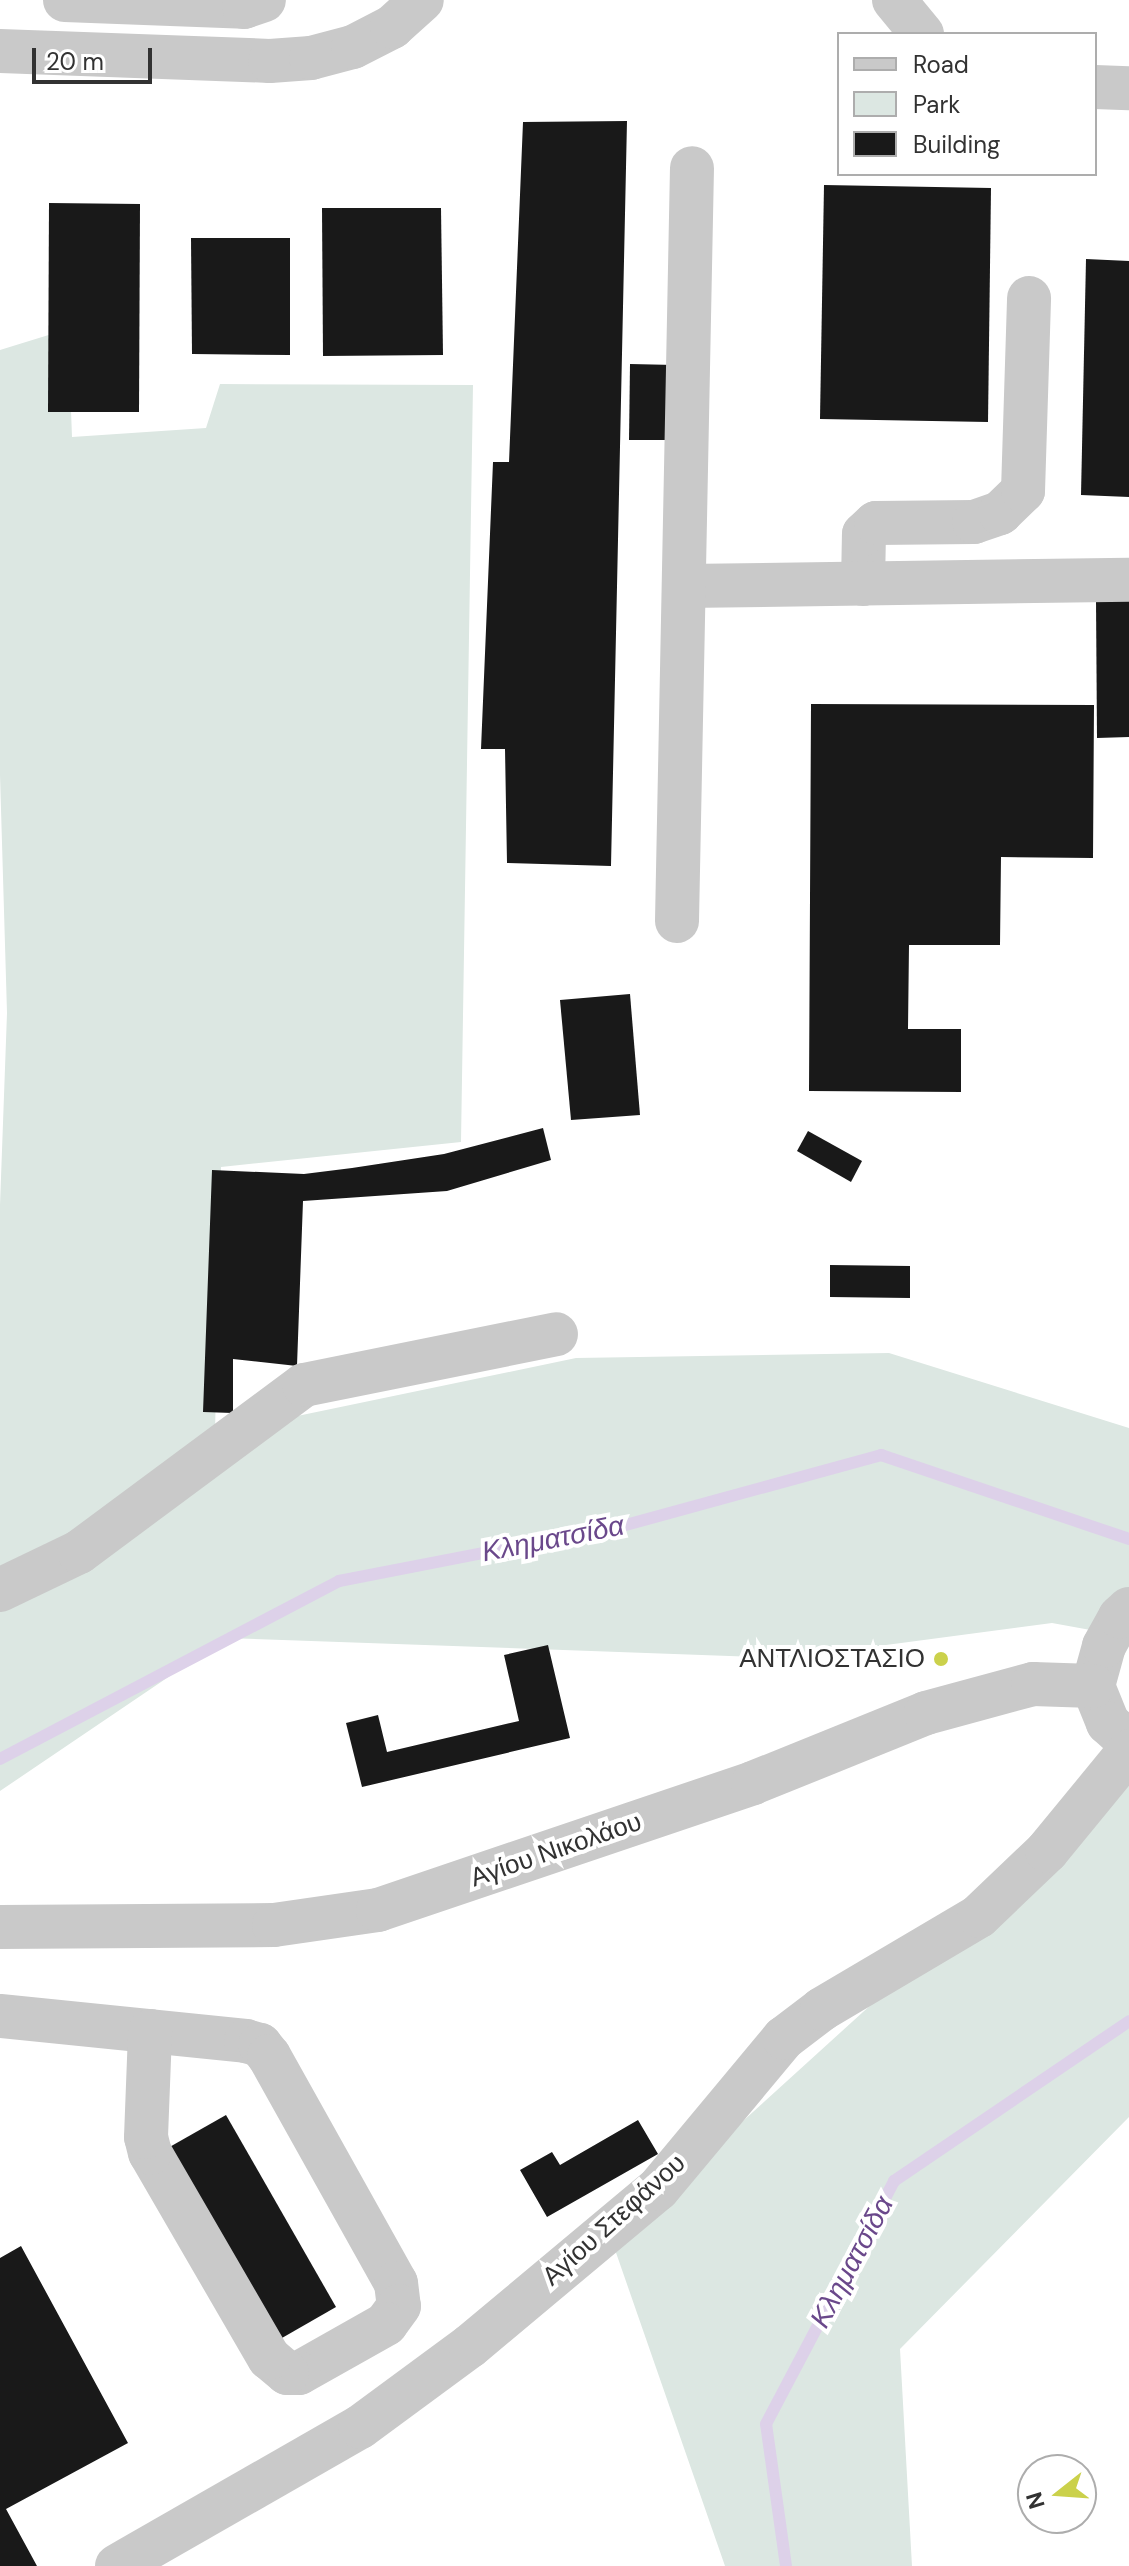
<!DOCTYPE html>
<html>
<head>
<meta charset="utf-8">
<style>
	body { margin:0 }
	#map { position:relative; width:1129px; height:2566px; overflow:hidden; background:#fff; font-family:"DM Sans",sans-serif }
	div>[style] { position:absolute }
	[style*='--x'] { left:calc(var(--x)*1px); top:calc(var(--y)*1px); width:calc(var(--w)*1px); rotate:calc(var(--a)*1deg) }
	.green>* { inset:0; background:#dce7e2 }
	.stream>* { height:12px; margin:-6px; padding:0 6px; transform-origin:6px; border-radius:6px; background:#ddd1e9 }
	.building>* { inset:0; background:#191919 }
	.minor>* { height:44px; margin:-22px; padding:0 22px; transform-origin:22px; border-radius:22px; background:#c9c9c9 }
	.dots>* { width:22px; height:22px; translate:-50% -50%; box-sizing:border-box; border:4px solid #fff; border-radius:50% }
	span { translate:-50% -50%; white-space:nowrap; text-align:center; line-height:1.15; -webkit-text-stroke:8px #fff; paint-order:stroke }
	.poi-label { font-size:26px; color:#323232 }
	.right { translate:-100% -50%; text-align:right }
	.street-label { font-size:26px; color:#323232 }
	.water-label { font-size:28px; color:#6a488b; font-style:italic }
	.legend { position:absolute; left:837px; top:32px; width:260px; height:144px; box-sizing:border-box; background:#fff; border:2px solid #adadad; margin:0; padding:10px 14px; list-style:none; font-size:24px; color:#323232 }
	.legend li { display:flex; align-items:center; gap:16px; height:40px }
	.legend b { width:40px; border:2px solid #adadad }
	.north { position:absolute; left:1017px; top:2454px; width:80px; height:80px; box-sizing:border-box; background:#fff; border:2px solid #adadad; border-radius:50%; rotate:253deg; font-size:22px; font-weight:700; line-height:32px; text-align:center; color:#323232 }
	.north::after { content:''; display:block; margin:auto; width:28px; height:36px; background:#cbd14b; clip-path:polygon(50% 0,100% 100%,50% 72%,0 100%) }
	.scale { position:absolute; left:32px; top:48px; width:120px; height:36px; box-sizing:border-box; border:4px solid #323232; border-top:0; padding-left:10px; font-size:24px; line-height:28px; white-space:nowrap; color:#323232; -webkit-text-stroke:6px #fff; paint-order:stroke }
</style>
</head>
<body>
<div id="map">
	<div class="green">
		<i style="clip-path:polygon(68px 329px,72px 437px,206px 428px,220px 384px,473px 385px,461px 1142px,221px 1167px,215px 1433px,576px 1358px,889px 1353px,1129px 1428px,1129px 1637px,1052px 1623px,788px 1658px,226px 1638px,0 1791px,0 1205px,7px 1013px,0 775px,0 350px)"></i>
		<i style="clip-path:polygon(1129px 1730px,1129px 2117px,900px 2349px,912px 2566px,725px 2566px,613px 2244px,743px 2121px,1027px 1863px)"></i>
	</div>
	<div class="stream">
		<i style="--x:0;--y:1759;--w:383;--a:-27.7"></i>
		<i style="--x:339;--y:1581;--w:288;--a:-11"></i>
		<i style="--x:622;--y:1526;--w:269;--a:-15.3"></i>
		<i style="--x:881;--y:1455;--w:262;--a:18.7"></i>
		<i style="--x:786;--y:2566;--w:143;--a:-98"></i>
		<i style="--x:766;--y:2424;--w:275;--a:-62.2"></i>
		<i style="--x:894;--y:2181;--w:284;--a:-34.2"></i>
	</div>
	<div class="building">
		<i style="clip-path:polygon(627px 121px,611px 866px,507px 863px,505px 749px,481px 749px,493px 462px,509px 462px,523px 122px)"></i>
		<i style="clip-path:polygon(824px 185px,991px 188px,988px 422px,820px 419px)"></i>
		<i style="clip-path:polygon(49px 203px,140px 204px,139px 412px,48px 412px)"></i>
		<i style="clip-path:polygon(322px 208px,441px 208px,443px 355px,323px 356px)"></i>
		<i style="clip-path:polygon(191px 238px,290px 238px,290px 355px,192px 354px)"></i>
		<i style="clip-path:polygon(1086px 259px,1129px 261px,1129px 497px,1081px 495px)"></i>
		<i style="clip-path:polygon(630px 364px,675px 365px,674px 440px,629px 440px)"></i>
		<i style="clip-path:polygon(1096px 600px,1129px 600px,1129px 737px,1097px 738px)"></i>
		<i style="clip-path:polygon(811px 704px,1094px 705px,1093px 858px,1001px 857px,1000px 945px,909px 945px,908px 1029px,961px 1029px,961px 1092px,809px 1091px)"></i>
		<i style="clip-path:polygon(630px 994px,640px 1115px,571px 1120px,560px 1000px)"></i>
		<i style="clip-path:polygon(543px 1128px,551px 1160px,447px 1191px,303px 1201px,297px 1366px,233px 1359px,233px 1413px,203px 1412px,212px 1170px,304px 1174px,352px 1168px,444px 1154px)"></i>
		<i style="clip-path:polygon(808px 1131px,862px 1161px,851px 1182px,797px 1151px)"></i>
		<i style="clip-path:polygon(830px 1265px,910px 1266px,910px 1298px,830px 1297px)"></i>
		<i style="clip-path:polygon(548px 1645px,570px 1738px,362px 1787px,346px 1723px,378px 1715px,387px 1752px,519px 1721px,504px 1655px)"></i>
		<i style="clip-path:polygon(226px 2115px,336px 2307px,268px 2346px,159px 2153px)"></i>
		<i style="clip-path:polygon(638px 2120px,658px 2154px,547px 2217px,520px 2170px,552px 2152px,560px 2165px)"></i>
		<i style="clip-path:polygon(21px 2246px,128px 2443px,6px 2509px,37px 2566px,0 2566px,0 2258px)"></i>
	</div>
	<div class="minor">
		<i style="--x:65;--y:0;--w:179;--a:2.2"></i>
		<i style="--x:244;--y:7;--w:21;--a:-19"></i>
		<i style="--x:894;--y:0;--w:44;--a:50.5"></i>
		<i style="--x:0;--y:51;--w:270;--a:2.1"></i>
		<i style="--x:270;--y:61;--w:41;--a:-4.2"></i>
		<i style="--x:311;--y:58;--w:43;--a:-14.7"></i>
		<i style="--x:353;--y:47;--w:44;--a:-27.1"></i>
		<i style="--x:392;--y:27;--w:40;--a:-42"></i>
		<i style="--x:1095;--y:87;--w:34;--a:2"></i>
		<i style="--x:863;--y:584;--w:50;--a:-88.9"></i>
		<i style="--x:864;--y:534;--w:16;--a:-43"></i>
		<i style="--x:876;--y:523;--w:98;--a:-0.6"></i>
		<i style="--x:974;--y:522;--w:28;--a:-19"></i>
		<i style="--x:1000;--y:513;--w:32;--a:-44"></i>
		<i style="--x:1023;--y:491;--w:193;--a:-88.2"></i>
		<i style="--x:684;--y:586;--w:445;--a:-0.8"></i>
		<i style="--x:677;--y:921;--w:753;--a:-88.86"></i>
		<i style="--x:0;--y:1590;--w:88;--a:-25.7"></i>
		<i style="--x:79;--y:1552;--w:280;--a:-36.6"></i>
		<i style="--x:304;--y:1385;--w:257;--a:-11.4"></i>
		<i style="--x:1093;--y:1686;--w:41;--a:-74.6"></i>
		<i style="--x:1104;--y:1646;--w:33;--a:-61"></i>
		<i style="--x:1120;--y:1617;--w:12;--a:-42"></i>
		<i style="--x:1093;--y:1686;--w:40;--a:68"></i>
		<i style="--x:1108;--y:1723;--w:28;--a:42"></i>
		<i style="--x:0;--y:1927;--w:274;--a:-0.4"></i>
		<i style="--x:274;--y:1925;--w:105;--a:-8.2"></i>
		<i style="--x:378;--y:1910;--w:396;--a:-18.7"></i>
		<i style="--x:753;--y:1783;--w:187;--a:-22"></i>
		<i style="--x:926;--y:1713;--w:111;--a:-15.2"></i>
		<i style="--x:1033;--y:1684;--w:60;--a:1.9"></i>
		<i style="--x:0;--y:2016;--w:247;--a:5.8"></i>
		<i style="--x:246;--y:2041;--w:15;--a:16"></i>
		<i style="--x:260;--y:2045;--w:14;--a:51"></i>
		<i style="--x:269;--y:2056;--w:260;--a:60.8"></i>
		<i style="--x:396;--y:2283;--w:23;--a:83"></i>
		<i style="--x:399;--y:2306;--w:22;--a:126"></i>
		<i style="--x:386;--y:2324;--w:100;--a:150.6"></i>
		<i style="--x:299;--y:2373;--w:12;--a:180"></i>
		<i style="--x:287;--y:2373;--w:23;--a:-140"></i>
		<i style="--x:269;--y:2358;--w:237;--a:-120.1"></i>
		<i style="--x:150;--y:2153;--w:16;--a:-104"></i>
		<i style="--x:146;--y:2137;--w:106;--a:-87.8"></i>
		<i style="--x:117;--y:2566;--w:280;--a:-29.8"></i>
		<i style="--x:360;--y:2427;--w:137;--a:-36.4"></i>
		<i style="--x:470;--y:2346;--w:245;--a:-39.9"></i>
		<i style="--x:658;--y:2189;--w:197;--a:-50.2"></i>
		<i style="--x:784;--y:2038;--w:48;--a:-37.3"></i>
		<i style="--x:822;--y:2009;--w:182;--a:-30.6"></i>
		<i style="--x:979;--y:1916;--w:94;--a:-43.7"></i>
		<i style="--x:1047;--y:1851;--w:129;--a:-50.6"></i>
	</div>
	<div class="dots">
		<i style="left:941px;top:1659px;background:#cbd14b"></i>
	</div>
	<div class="poi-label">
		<span class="right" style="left:925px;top:1659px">ΑΝΤΛΙΟΣΤΑΣΙΟ</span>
	</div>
	<div class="street-label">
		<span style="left:556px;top:1850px;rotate:-19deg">Αγίου Νικολάου</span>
		<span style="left:614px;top:2220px;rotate:-42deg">Αγίου Στεφάνου</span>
	</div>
	<div class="water-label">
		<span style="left:553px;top:1539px;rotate:-11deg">Κληματσίδα</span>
		<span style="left:852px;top:2262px;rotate:-62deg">Κληματσίδα</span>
	</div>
	<ul class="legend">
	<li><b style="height:10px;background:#c9c9c9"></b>Road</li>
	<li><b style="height:22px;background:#dce7e2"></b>Park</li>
	<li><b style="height:22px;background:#191919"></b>Building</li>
	</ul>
	<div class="north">N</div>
	<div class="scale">20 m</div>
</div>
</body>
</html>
